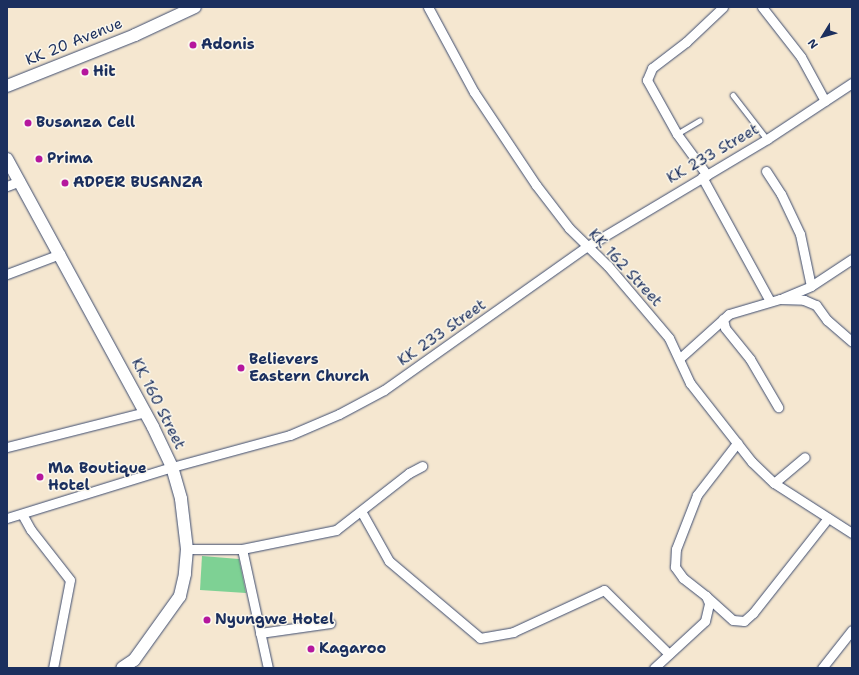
<!DOCTYPE html>
<html>
<head>
<meta charset="utf-8">
<style>
	body { margin:0 }
	#map { position:relative; width:859px; height:675px; overflow:hidden; background:#f5e7d0; font-family:"Shantell Sans",sans-serif }
	div>[style] { position:absolute }
	[style*='--x'] { left:calc(var(--x)*1px); top:calc(var(--y)*1px); width:calc(var(--w)*1px); rotate:calc(var(--a)*1deg) }
	.green>* { inset:0; background:#7ed194 }
	.roads { filter:drop-shadow(0 0 1px #3c4b6f) drop-shadow(0 0 1px #3c4b6f) }
	.lane>* { height:4.5px; margin:-2.25px; padding:0 2.25px; transform-origin:2.25px; border-radius:2.25px; background:#fff }
	.street>* { height:9px; margin:-4.5px; padding:0 4.5px; transform-origin:4.5px; border-radius:4.5px; background:#fff }
	.secondary>* { height:12px; margin:-6px; padding:0 6px; transform-origin:6px; border-radius:6px; background:#fff }
	.dots>* { width:11px; height:11px; translate:-50% -50%; box-sizing:border-box; border:2px solid #fbf7ec; border-radius:50% }
	span { translate:-50% -50%; white-space:nowrap; text-align:center; line-height:1.15; -webkit-text-stroke:3px #fbf7ec; paint-order:stroke }
	.street-label { font-size:15px; color:#1b2f5e }
	.poi-label { font-size:15px; color:#1b2f5e; font-weight:700 }
	.left { translate:0 -50%; text-align:left }
	.frame { position:absolute; inset:0; border:8px solid #1b2f5e; pointer-events:none }
	.north { position:absolute; left:803px; top:16px; width:40px; height:40px; -webkit-text-stroke:3px #fbf7ec; paint-order:stroke; rotate:233deg; font-size:11px; font-weight:700; line-height:16px; text-align:center; color:#1b2f5e }
	.north::after { content:''; display:block; margin:auto; width:14px; height:18px; background:#1b2f5e; clip-path:polygon(50% 0,100% 100%,50% 72%,0 100%) }
</style>
</head>
<body>
<div id="map">
	<div class="green">
		<i style="clip-path:polygon(202px 556px,239px 559px,246px 593px,200px 590px)"></i>
	</div>
	<div class="roads">
		<div class="lane">
			<i style="--x:733;--y:95;--w:56;--a:52.3"></i>
			<i style="--x:677;--y:134;--w:26;--a:-31"></i>
		</div>
		<div class="street">
			<i style="--x:428;--y:7;--w:97;--a:61.6"></i>
			<i style="--x:474;--y:92;--w:112;--a:56.3"></i>
			<i style="--x:536;--y:185;--w:54;--a:52.5"></i>
			<i style="--x:569;--y:228;--w:54;--a:44.3"></i>
			<i style="--x:608;--y:266;--w:94;--a:49.7"></i>
			<i style="--x:669;--y:338;--w:50;--a:65"></i>
			<i style="--x:690;--y:383;--w:100;--a:51.9"></i>
			<i style="--x:752;--y:462;--w:30;--a:44"></i>
			<i style="--x:774;--y:483;--w:93;--a:32.7"></i>
			<i style="--x:762;--y:7;--w:63;--a:52"></i>
			<i style="--x:801;--y:57;--w:50;--a:61.4"></i>
			<i style="--x:766;--y:171;--w:27;--a:57"></i>
			<i style="--x:781;--y:194;--w:44;--a:64.6"></i>
			<i style="--x:800;--y:234;--w:53;--a:78.1"></i>
			<i style="--x:707;--y:175;--w:51;--a:-126.2"></i>
			<i style="--x:677;--y:134;--w:62;--a:-119.1"></i>
			<i style="--x:647;--y:80;--w:13;--a:-67"></i>
			<i style="--x:652;--y:68;--w:43;--a:-37.4"></i>
			<i style="--x:686;--y:42;--w:51;--a:-43.4"></i>
			<i style="--x:702;--y:177;--w:141;--a:61.3"></i>
			<i style="--x:7;--y:186;--w:14;--a:-21"></i>
			<i style="--x:7;--y:274;--w:57;--a:-20.7"></i>
			<i style="--x:783;--y:298;--w:30;--a:-23"></i>
			<i style="--x:811;--y:286;--w:49;--a:-33.4"></i>
			<i style="--x:723;--y:319;--w:9;--a:77"></i>
			<i style="--x:725;--y:328;--w:40;--a:51"></i>
			<i style="--x:750;--y:359;--w:56;--a:59.7"></i>
			<i style="--x:680;--y:358;--w:66;--a:-41.9"></i>
			<i style="--x:729;--y:314;--w:53;--a:-16.4"></i>
			<i style="--x:780;--y:299;--w:24;--a:2"></i>
			<i style="--x:804;--y:300;--w:13;--a:23"></i>
			<i style="--x:816;--y:305;--w:19;--a:54"></i>
			<i style="--x:827;--y:320;--w:33;--a:41"></i>
			<i style="--x:7;--y:447;--w:142;--a:-14.2"></i>
			<i style="--x:774;--y:483;--w:40;--a:-40"></i>
			<i style="--x:361;--y:511;--w:57;--a:60.8"></i>
			<i style="--x:389;--y:561;--w:119;--a:40.2"></i>
			<i style="--x:480;--y:638;--w:34;--a:-10"></i>
			<i style="--x:513;--y:632;--w:100;--a:-24.8"></i>
			<i style="--x:604;--y:590;--w:91;--a:44.6"></i>
			<i style="--x:22;--y:514;--w:18;--a:61"></i>
			<i style="--x:31;--y:530;--w:63;--a:52"></i>
			<i style="--x:70;--y:580;--w:90;--a:100.9"></i>
			<i style="--x:7;--y:518;--w:173;--a:-17.2"></i>
			<i style="--x:172;--y:467;--w:122;--a:-15.2"></i>
			<i style="--x:290;--y:435;--w:53;--a:-23.2"></i>
			<i style="--x:339;--y:414;--w:51;--a:-28.1"></i>
			<i style="--x:384;--y:390;--w:247;--a:-35.3"></i>
			<i style="--x:586;--y:247;--w:211;--a:-30.8"></i>
			<i style="--x:767;--y:139;--w:102;--a:-33.4"></i>
			<i style="--x:187;--y:549;--w:55;--a:0"></i>
			<i style="--x:242;--y:549;--w:122;--a:77.7"></i>
			<i style="--x:242;--y:549;--w:96;--a:-11.4"></i>
			<i style="--x:336;--y:530;--w:93;--a:-38"></i>
			<i style="--x:409;--y:473;--w:15;--a:-28"></i>
			<i style="--x:706;--y:596;--w:36;--a:42"></i>
			<i style="--x:733;--y:620;--w:11;--a:5"></i>
			<i style="--x:744;--y:621;--w:12;--a:-42"></i>
			<i style="--x:753;--y:613;--w:121;--a:-51.7"></i>
			<i style="--x:260;--y:633;--w:71;--a:-8.1"></i>
			<i style="--x:654;--y:668;--w:69;--a:-42.7"></i>
			<i style="--x:705;--y:621;--w:18;--a:-77"></i>
			<i style="--x:709;--y:603;--w:8;--a:-113"></i>
			<i style="--x:706;--y:596;--w:29;--a:-142"></i>
			<i style="--x:683;--y:578;--w:14;--a:-126"></i>
			<i style="--x:675;--y:567;--w:18;--a:-87"></i>
			<i style="--x:676;--y:549;--w:58;--a:-68.7"></i>
			<i style="--x:697;--y:495;--w:66;--a:-52.4"></i>
			<i style="--x:822;--y:668;--w:48;--a:-51.7"></i>
		</div>
		<div class="secondary">
			<i style="--x:7;--y:86;--w:138;--a:-21.7"></i>
			<i style="--x:135;--y:35;--w:66;--a:-25"></i>
			<i style="--x:7;--y:159;--w:305;--a:61.4"></i>
			<i style="--x:153;--y:427;--w:44;--a:64.6"></i>
			<i style="--x:172;--y:467;--w:33;--a:74"></i>
			<i style="--x:181;--y:499;--w:50;--a:83.2"></i>
			<i style="--x:187;--y:549;--w:25;--a:95"></i>
			<i style="--x:185;--y:574;--w:23;--a:103"></i>
			<i style="--x:180;--y:596;--w:79;--a:125.7"></i>
			<i style="--x:134;--y:660;--w:14;--a:146"></i>
		</div>
	</div>
	<div class="dots">
		<i style="left:193px;top:45px;background:#b5179e"></i>
		<i style="left:85px;top:72px;background:#b5179e"></i>
		<i style="left:28px;top:123px;background:#b5179e"></i>
		<i style="left:39px;top:159px;background:#b5179e"></i>
		<i style="left:65px;top:183px;background:#b5179e"></i>
		<i style="left:241px;top:368px;background:#b5179e"></i>
		<i style="left:40px;top:477px;background:#b5179e"></i>
		<i style="left:207px;top:620px;background:#b5179e"></i>
		<i style="left:311px;top:649px;background:#b5179e"></i>
	</div>
	<div class="street-label">
		<span style="left:74px;top:42px;rotate:-22deg">KK 20 Avenue</span>
		<span style="left:713px;top:154px;rotate:-30deg">KK 233 Street</span>
		<span style="left:625px;top:268px;rotate:47deg">KK 162 Street</span>
		<span style="left:442px;top:333px;rotate:-35deg">KK 233 Street</span>
		<span style="left:158px;top:404px;rotate:63deg">KK 160 Street</span>
	</div>
	<div class="poi-label">
		<span class="left" style="left:201px;top:45px">Adonis</span>
		<span class="left" style="left:93px;top:72px">Hit</span>
		<span class="left" style="left:36px;top:123px">Busanza Cell</span>
		<span class="left" style="left:47px;top:159px">Prima</span>
		<span class="left" style="left:73px;top:183px">ADPER BUSANZA</span>
		<span class="left" style="left:249px;top:368px">Believers<br>Eastern Church</span>
		<span class="left" style="left:48px;top:477px">Ma Boutique<br>Hotel</span>
		<span class="left" style="left:215px;top:620px">Nyungwe Hotel</span>
		<span class="left" style="left:319px;top:649px">Kagaroo</span>
	</div>
	<div class="frame"></div>
	<div class="north">N</div>
</div>
</body>
</html>
